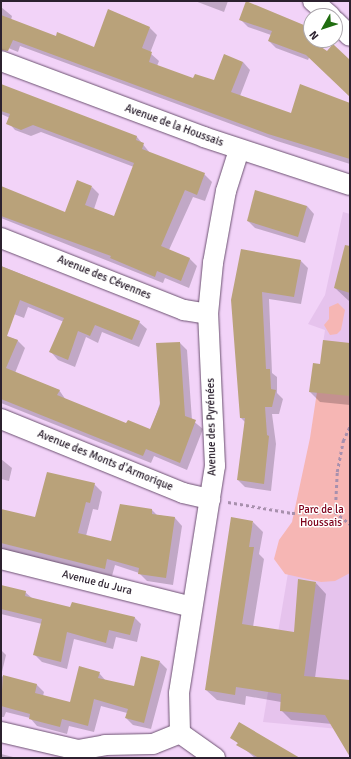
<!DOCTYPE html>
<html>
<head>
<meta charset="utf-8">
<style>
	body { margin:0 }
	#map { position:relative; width:351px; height:759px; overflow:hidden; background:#f2d3f8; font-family:Signika,sans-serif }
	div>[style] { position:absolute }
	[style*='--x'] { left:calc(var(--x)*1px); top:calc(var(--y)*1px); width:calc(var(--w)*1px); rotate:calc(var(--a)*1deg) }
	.built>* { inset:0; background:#e6c3ed }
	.green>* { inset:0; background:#f6b6b4 }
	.shadow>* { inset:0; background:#0003 }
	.building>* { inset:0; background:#b9a27a }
	.path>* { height:2.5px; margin-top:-1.25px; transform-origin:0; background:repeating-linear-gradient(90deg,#a890ad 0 3px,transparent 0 6px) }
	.roads { filter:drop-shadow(0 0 1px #6c5171) drop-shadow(0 0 1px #6c5171) }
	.minor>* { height:20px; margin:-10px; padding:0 10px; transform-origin:10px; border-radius:10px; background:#fff }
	span { translate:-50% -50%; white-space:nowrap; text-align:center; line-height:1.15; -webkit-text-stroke:3px #fff; paint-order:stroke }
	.street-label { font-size:11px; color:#2c212f }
	.park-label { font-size:11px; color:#7d001a }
	.frame { position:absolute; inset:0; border:2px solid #2c212f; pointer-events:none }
	.north { position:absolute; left:303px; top:8px; width:40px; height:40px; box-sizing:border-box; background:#fff; border:1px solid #aba6ac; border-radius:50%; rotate:231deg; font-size:11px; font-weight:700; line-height:16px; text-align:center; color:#2c212f }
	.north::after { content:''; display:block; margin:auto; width:14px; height:18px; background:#206d10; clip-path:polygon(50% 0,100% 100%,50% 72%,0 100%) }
</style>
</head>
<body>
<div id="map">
	<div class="built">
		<i style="clip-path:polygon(343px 212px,350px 214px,350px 396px,322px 350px,325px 330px,308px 324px,325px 295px)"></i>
		<i style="clip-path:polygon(350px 558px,350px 730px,263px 722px,289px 567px)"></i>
	</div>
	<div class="green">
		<i style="clip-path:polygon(338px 303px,345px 310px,341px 330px,337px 334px,330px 335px,324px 325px,329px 319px,329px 307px)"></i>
		<i style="clip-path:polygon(318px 385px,350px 396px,350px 573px,335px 581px,321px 582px,285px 574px,274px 559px,279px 540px,292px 522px,310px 438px)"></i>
	</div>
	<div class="shadow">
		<i style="clip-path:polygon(195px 1px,228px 1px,224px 12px)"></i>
		<i style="clip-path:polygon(1px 7px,12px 16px,11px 20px,56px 37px,95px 48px,150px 28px,157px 35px,150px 53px,159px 61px,157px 66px,194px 79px,214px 82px,243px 62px,250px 70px,240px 96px,291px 114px,350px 104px,350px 164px,277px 141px,20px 46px,18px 52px,1px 45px)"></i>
		<i style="clip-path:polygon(240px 19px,311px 40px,317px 40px,308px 60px,276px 48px,269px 41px,271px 35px,248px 27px)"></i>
		<i style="clip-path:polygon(1px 85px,137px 137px,150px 153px,204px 174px,212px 182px,205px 201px,193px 197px,169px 250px,190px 259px,197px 266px,189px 288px,165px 278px,163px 283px,1px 218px,1px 187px,65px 213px,92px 187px,99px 194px,94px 209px,115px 217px,134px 167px,41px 132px,31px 136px,15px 130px,8px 122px,10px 118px,1px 114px)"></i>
		<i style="clip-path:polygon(307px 206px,314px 214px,305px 243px,255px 228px,248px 221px)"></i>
		<i style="clip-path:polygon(301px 261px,308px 268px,301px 304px,269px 299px,272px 373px,277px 377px,277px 393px,283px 399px,279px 414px,272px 414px,276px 444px,271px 491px,245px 487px,238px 480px,245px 422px,241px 418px,232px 300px)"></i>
		<i style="clip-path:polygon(350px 263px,350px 302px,335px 288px)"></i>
		<i style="clip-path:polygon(1px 266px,139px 322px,147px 329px,139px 347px,102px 332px,98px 343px,86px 337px,75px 367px,58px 360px,51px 352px,64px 322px,28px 307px,24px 318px,1px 309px)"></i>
		<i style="clip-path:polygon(1px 334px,17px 340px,25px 348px,15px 373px,59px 390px,66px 400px,127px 425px,151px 430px,180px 343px,187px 350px,192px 420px,203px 429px,187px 470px,154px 456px,151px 463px,1px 403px)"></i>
		<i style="clip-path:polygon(350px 344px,350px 405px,320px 402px,310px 392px,321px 365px)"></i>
		<i style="clip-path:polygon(1px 459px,12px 468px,9px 481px,1px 479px)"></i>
		<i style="clip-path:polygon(94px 484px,102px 492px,98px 510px,93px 509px,86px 536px,111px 543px,152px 510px,157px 515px,175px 518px,182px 526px,173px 585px,147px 581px,139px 573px,115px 565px,112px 576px,1px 549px,1px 510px,36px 518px)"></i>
		<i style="clip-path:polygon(253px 522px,263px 532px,259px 554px,264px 559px,253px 627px,295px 633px,316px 583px,326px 594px,315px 678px,350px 681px,350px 753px,332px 724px,291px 720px,281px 710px,281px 702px,246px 696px,245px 705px,217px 700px,206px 690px)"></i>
		<i style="clip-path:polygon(1px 591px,25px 592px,33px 599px,71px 608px,134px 617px,141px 624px,137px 642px,116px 637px,113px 649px,74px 639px,67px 669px,42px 662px,35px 655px,42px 624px,1px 614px)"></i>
		<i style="clip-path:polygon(1px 650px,6px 655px,1px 676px)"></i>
		<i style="clip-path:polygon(160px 662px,167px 669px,151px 729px,133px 725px,126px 718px,127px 713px,101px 706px,94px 732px,69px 726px,67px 734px,37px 726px,30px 718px,6px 712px,4px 717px,1px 717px,1px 676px,37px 685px,44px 692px,43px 696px,71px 703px,99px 673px,106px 681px,134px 688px)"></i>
		<i style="clip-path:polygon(232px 738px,292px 758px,255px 758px)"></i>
		<i style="clip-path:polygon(1px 754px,17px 758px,1px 758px)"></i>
	</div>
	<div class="building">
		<i style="clip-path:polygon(246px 1px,311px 28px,311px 40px,327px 51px,333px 44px,350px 60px,350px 97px,306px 55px,268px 41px,272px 31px,239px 20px)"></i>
		<i style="clip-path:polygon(108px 9px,150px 27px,142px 48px,152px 52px,149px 62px,193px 78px,195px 74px,214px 80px,224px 54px,243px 62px,231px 92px,291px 113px,300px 84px,350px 103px,350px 159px,268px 134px,13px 40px,8px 51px,1px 50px,1px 15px,56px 36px,57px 32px,94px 47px)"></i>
		<i style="clip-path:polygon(1px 84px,137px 136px,136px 140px,144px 143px,142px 149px,205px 173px,197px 195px,185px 190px,161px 246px,190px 258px,181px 281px,157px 271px,155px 277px,110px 258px,111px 256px,1px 216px,1px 186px,65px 212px,77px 180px,92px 186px,85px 205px,114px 216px,134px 163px,33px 125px,21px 130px,6px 124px,10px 114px,1px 111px)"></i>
		<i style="clip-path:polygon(255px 190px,307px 206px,298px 237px,247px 221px)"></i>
		<i style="clip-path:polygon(345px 245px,350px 246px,350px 293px,334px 288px)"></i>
		<i style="clip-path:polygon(241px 249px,301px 260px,294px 297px,262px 292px,266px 369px,270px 369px,271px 389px,276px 390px,272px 407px,265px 407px,267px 435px,269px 436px,264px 484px,237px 480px,245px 418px,240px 418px,231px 300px)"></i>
		<i style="clip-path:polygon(1px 266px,140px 321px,132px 340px,95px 325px,90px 336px,78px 331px,68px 360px,49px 352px,64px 318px,20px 300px,7px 336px,18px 340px,6px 368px,60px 390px,57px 395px,126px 423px,128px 420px,150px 429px,160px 405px,156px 343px,180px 342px,185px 416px,196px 420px,180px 463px,146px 449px,143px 456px,1px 399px)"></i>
		<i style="clip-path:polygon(323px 340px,350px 343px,350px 396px,309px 392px,313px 363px,320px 364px)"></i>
		<i style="clip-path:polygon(47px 472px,95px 483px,90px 503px,86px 502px,78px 533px,111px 541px,120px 504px,152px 509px,152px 514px,175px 517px,166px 578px,138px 574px,139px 568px,107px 559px,105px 569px,1px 543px,1px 509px,35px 517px)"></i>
		<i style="clip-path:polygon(231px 517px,253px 521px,249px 547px,254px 547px,242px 624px,294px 632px,298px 579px,316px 582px,304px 676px,350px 680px,350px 757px,325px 715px,280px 711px,281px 694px,236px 687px,235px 695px,205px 690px)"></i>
		<i style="clip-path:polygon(1px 585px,26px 591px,25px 596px,70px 607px,72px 602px,135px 617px,130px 635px,109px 630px,106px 643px,67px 632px,61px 662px,33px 655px,42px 619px,1px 609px)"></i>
		<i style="clip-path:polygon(141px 656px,160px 661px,144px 723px,125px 718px,128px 709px,94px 699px,88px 726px,62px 719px,60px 727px,29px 719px,30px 714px,1px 706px,3px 675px,37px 684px,35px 693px,70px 702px,79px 666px,100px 672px,98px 678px,134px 686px)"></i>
		<i style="clip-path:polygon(239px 722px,271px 741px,300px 758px,259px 758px,236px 745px,238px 743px,230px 738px)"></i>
	</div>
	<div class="path">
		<i style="--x:228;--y:502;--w:65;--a:9.8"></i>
		<i style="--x:292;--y:513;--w:43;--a:-1.3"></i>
		<i style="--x:335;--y:512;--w:19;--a:39"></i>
		<i style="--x:335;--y:512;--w:40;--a:-87.1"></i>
		<i style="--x:337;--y:472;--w:32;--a:-79"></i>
		<i style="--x:343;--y:441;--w:17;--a:-65"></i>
	</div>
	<div class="roads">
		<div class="minor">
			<i style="--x:313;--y:1;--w:23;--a:41"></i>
			<i style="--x:335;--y:21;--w:21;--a:45"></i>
			<i style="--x:1;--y:61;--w:217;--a:20.5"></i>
			<i style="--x:204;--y:137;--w:154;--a:18.2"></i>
			<i style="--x:1;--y:238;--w:197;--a:21.5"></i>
			<i style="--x:184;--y:310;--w:24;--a:9"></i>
			<i style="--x:1;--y:419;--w:196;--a:22.1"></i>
			<i style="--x:183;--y:493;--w:28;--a:13"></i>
			<i style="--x:1;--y:559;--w:197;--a:14.1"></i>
			<i style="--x:1;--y:732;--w:79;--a:13.2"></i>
			<i style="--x:78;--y:750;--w:27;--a:-10"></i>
			<i style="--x:105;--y:745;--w:48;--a:-1.2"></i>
			<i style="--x:153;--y:744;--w:29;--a:-22"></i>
			<i style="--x:215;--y:758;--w:43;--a:-144.5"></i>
			<i style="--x:180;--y:733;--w:40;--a:-91.4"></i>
			<i style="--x:179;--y:693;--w:230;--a:-81"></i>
			<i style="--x:215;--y:466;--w:152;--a:-92.6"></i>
			<i style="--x:208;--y:314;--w:51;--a:-84.4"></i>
			<i style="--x:213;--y:263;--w:73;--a:-79.8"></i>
			<i style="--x:226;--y:191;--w:43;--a:-72.4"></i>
		</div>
	</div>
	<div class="street-label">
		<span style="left:174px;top:126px;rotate:20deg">Avenue de la Houssais</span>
		<span style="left:104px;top:278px;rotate:22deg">Avenue des Cévennes</span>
		<span style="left:212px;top:427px;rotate:-91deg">Avenue des Pyrénées</span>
		<span style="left:105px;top:461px;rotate:22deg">Avenue des Monts d'Armorique</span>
		<span style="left:97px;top:583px;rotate:14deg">Avenue du Jura</span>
	</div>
	<div class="park-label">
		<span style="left:321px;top:517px">Parc de la<br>Houssais</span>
	</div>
	<div class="frame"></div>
	<div class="north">N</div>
</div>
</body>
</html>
